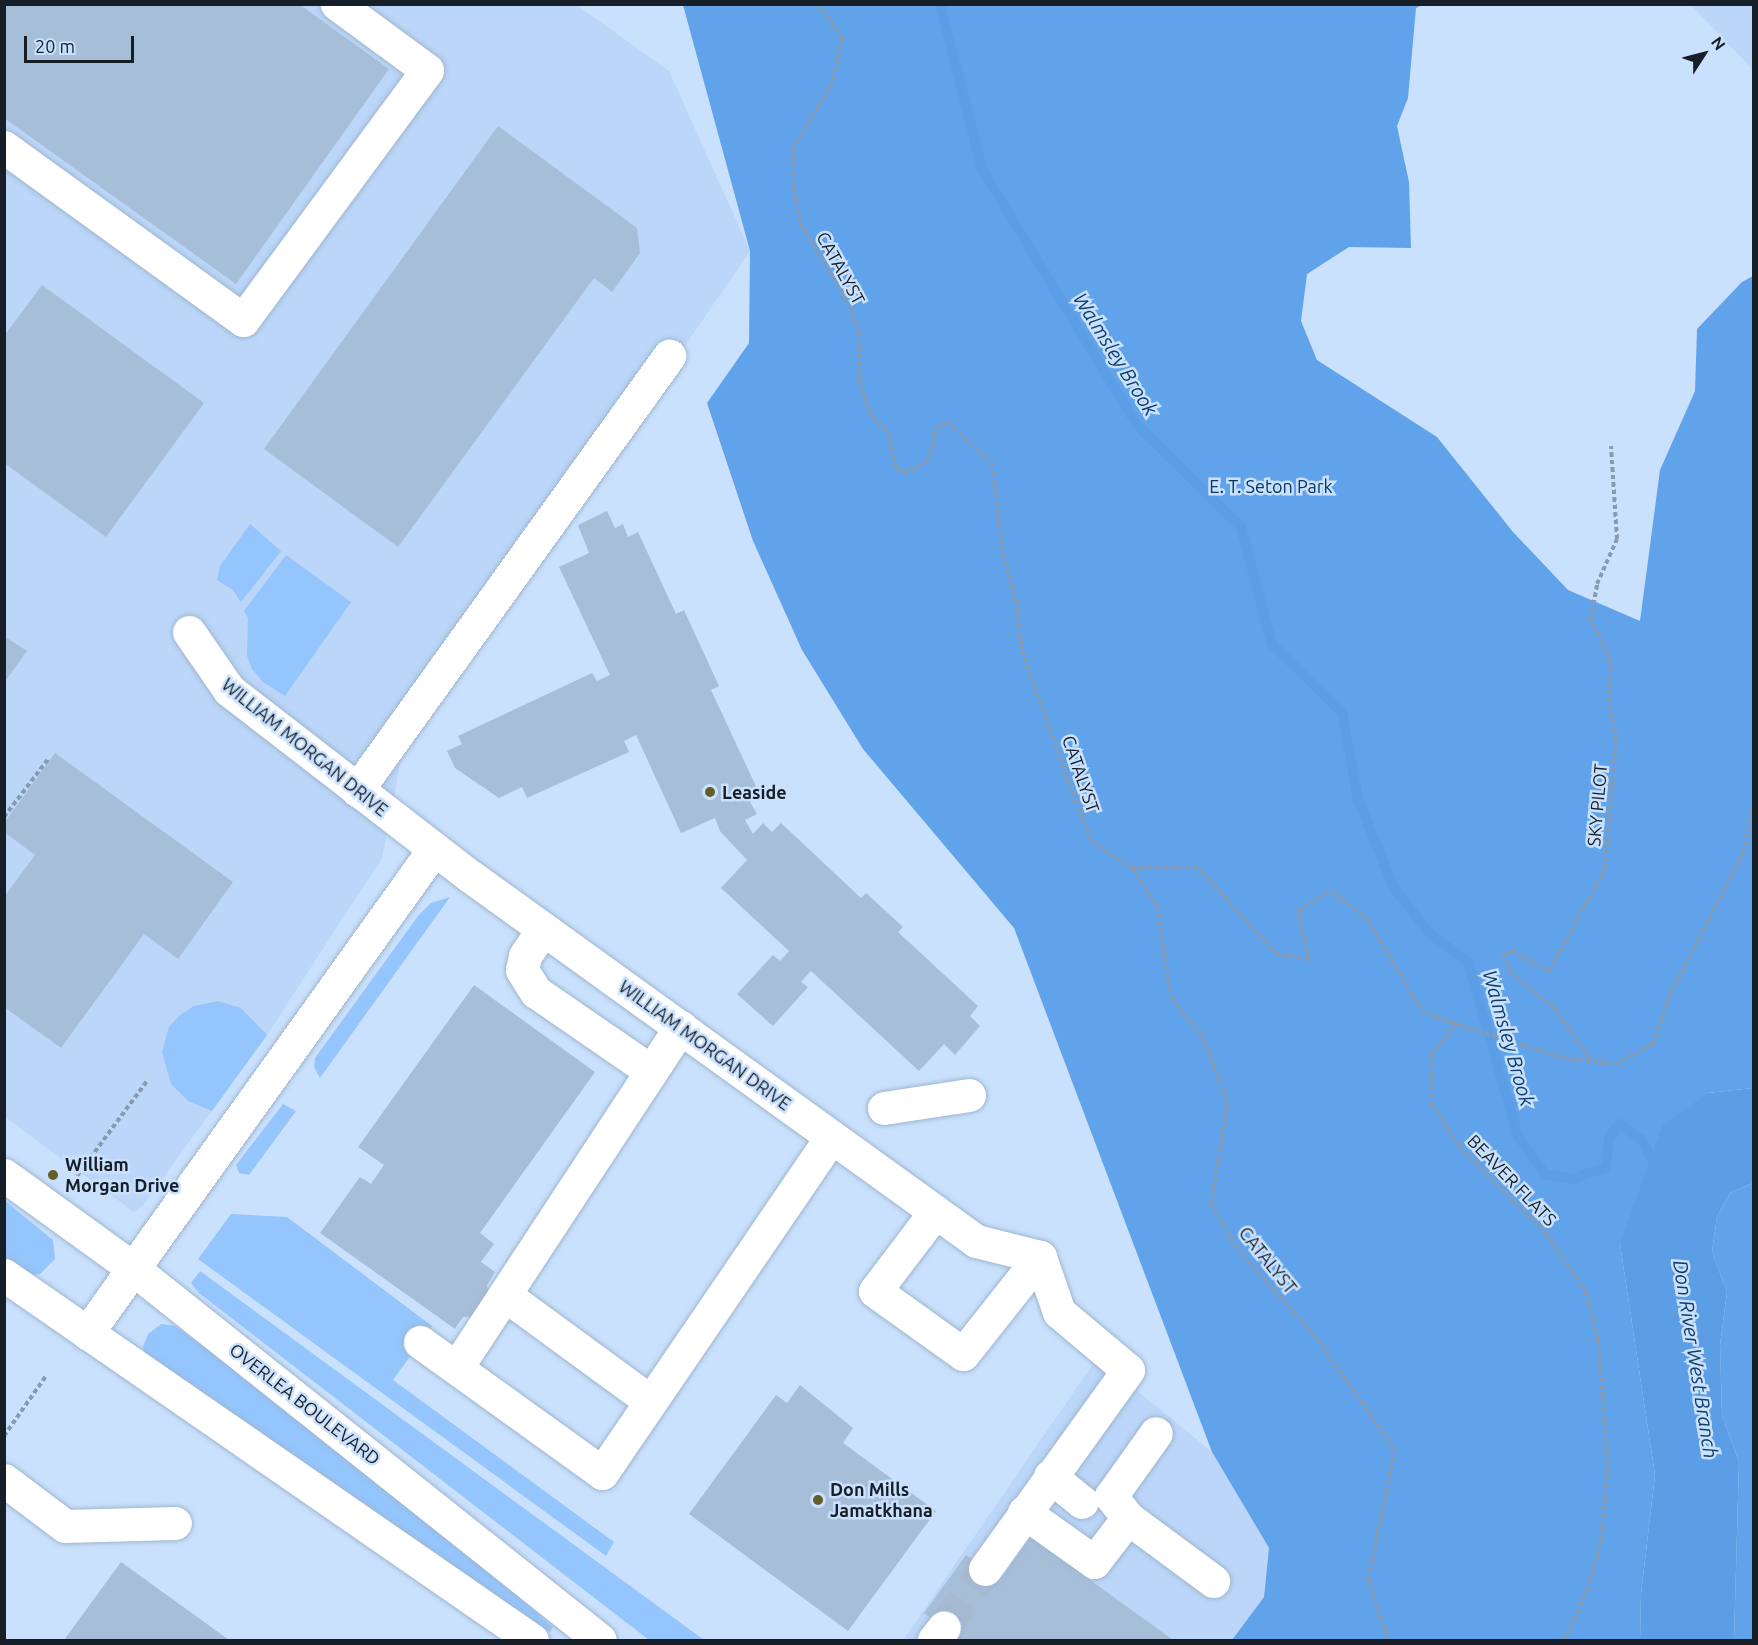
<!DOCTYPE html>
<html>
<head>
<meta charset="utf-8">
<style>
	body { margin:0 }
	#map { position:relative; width:1758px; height:1645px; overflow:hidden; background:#cae1fd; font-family:Ubuntu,sans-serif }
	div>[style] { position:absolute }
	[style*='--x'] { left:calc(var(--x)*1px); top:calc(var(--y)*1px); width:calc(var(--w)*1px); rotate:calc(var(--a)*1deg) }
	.built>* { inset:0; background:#bbd6f8 }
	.green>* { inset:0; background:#94c5fd }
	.forest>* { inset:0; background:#61a3eb }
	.water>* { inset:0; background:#5c9ee6 }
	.stream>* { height:10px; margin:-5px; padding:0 5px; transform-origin:5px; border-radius:5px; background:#5c9ee6 }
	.building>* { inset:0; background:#a7bed9 }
	.minor-tunnel>* { height:33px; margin-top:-16.5px; transform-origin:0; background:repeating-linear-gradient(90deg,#a6bad2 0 33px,transparent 0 49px) }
	.path>* { height:4px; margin-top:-2px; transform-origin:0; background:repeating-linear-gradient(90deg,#889aaf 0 4.5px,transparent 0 7.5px) }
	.roads { filter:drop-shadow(0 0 2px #9fb6d0) drop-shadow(0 0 2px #9fb6d0) }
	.minor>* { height:33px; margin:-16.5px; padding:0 16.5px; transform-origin:16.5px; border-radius:16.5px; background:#fff }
	.major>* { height:33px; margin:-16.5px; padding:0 16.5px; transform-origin:16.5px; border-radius:16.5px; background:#fff }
	.dots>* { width:16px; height:16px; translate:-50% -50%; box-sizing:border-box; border:3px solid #cae1fd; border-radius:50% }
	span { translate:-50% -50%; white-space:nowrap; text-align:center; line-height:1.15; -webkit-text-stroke:5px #cae1fd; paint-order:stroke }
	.street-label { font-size:18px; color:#161f28 }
	.park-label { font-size:18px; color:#053664 }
	.poi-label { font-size:18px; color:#161f28; font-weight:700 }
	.left { translate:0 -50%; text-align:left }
	.water-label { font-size:20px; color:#0e3d6b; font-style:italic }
	.frame { position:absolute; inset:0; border:6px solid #161f28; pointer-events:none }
	.north { position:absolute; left:1674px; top:24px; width:60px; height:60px; -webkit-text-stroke:4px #cae1fd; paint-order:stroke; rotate:54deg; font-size:16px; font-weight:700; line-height:24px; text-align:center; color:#161f28 }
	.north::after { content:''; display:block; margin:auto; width:21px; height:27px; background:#161f28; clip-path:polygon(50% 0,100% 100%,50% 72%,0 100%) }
	.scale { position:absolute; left:24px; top:36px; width:110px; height:27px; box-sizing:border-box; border:3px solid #161f28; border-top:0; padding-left:8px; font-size:18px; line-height:21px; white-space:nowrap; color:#161f28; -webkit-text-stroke:4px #cae1fd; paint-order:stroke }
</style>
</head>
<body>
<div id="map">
	<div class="built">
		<i style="clip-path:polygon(4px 5px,577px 5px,669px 71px,750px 251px,401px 759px,382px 858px,267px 1035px,144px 1204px,134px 1212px,5px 1117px)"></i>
		<i style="clip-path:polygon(1691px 5px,1753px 5px,1753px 70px)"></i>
		<i style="clip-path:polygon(1097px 1358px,1212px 1452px,1269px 1548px,1264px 1597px,1232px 1640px,903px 1640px)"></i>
	</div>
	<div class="green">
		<i style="clip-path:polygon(250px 524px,281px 551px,241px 602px,233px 590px,217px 580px,220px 566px)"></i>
		<i style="clip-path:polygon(286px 555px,351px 602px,285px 696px,263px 682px,252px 669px,247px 656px,248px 618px,244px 611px)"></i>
		<i style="clip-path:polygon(450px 897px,320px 1078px,314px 1067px,315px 1058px,418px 916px,431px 903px)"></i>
		<i style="clip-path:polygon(218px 1001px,241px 1008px,267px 1035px,212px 1111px,188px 1101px,171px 1084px,162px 1052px,169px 1027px,180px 1015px,194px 1006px)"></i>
		<i style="clip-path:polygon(283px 1104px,296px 1111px,249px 1175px,239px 1173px,236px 1165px)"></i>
		<i style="clip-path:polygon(5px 1201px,53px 1240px,55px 1259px,40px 1274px,27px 1276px,5px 1264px)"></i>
		<i style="clip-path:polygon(231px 1214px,287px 1217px,432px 1326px,393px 1380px,614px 1542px,606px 1556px,198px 1259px)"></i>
		<i style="clip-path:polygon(200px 1271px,704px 1640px,649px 1640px,199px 1293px,191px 1283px)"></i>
		<i style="clip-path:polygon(161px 1324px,175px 1326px,358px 1458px,553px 1627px,550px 1632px,354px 1515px,147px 1361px,143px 1347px,148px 1334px)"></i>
	</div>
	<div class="forest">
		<i style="clip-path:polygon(683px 5px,1422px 5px,1416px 8px,1408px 98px,1397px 126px,1409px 182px,1411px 248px,1349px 247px,1307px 274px,1301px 321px,1317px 360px,1437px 437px,1513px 532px,1568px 590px,1640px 621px,1660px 470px,1695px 391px,1697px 329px,1742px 282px,1753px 276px,1753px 1088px,1708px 1093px,1620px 1244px,1655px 1475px,1641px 1594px,1640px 1640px,1232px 1640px,1264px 1597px,1269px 1548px,1212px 1452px,1014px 928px,863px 749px,802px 650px,753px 541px,707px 403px,749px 343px,750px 251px)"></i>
		<i style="clip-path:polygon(1753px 1183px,1753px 1640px,1734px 1640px,1739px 1462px,1722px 1415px,1720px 1345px,1727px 1292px,1712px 1252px,1717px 1217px,1730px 1193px)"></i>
	</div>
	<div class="water">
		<i style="clip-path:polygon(1753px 1088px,1753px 1183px,1730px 1193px,1717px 1217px,1712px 1252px,1727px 1292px,1720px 1345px,1722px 1415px,1739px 1462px,1734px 1640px,1640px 1640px,1641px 1594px,1655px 1475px,1620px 1244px,1662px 1126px,1708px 1093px)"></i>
	</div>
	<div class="stream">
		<i style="--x:940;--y:4;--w:170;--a:75.7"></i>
		<i style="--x:982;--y:169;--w:299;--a:58.8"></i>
		<i style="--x:1137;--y:425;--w:146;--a:44.4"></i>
		<i style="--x:1241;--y:527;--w:121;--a:75.2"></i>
		<i style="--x:1272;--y:644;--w:98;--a:44.2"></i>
		<i style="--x:1342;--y:712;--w:88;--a:79.6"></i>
		<i style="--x:1358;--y:799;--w:96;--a:68"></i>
		<i style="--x:1394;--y:888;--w:58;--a:52"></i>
		<i style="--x:1430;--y:934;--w:47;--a:36.4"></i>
		<i style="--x:1468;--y:962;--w:181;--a:74"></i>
		<i style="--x:1518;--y:1136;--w:47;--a:54.6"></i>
		<i style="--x:1545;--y:1174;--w:28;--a:10"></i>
		<i style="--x:1573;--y:1179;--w:35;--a:-20"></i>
		<i style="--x:1606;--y:1167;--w:29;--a:-84"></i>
		<i style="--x:1609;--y:1138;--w:17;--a:-54"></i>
		<i style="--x:1619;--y:1124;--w:28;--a:35"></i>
		<i style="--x:1642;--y:1140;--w:32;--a:62"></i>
	</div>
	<div class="building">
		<i style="clip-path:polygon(4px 4px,299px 4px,389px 69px,236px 284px,4px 118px)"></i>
		<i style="clip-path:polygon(498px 126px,637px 228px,640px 253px,612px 292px,594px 278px,398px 547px,264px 449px)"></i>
		<i style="clip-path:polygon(42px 285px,204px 403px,106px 537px,4px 463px,4px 336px)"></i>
		<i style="clip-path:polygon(607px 511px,615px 528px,623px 524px,628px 537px,638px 532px,676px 614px,684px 610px,719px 686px,711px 690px,761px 797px,750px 802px,757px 814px,745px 820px,753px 834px,763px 823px,772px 832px,781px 823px,861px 898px,866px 893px,903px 927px,898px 932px,978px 1006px,970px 1016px,980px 1026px,955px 1055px,944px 1044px,919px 1071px,811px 971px,801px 982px,808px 987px,773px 1026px,737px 994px,773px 955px,780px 961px,789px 951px,721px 888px,747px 860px,720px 831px,715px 818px,681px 833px,636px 735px,624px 741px,629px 752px,527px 798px,522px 787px,499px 798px,455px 768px,447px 751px,462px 744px,458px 736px,592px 673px,597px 681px,610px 675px,559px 567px,589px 553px,578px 525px)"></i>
		<i style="clip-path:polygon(4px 636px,27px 651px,4px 683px)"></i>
		<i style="clip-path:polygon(55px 753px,233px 882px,178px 959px,144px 934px,61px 1048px,4px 1007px,4px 897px,35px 855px,4px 832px,4px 823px)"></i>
		<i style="clip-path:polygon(474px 985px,595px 1072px,480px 1233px,494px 1244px,481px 1262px,495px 1272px,487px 1285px,489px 1296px,474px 1316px,463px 1317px,455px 1329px,320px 1233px,360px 1177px,371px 1184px,384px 1165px,358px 1147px)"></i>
		<i style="clip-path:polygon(800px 1385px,853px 1428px,843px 1443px,936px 1511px,848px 1631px,689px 1514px,776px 1395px,787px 1403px)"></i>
		<i style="clip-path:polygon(1031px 1537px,1173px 1640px,958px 1640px,924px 1613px,966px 1555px,1000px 1580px)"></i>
		<i style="clip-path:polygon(121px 1562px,229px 1640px,64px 1640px)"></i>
	</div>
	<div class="minor-tunnel">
		<i style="--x:944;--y:1627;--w:71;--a:-54.7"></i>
	</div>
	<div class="path">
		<i style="--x:818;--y:4;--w:42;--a:54.8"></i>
		<i style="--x:842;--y:38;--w:44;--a:101.8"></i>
		<i style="--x:833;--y:81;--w:79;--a:120.5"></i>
		<i style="--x:793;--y:149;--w:38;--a:90"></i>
		<i style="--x:793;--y:187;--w:39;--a:78"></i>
		<i style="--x:801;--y:225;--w:78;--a:58.2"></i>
		<i style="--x:842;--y:291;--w:43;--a:67"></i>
		<i style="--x:859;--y:331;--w:51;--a:90"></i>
		<i style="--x:859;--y:382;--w:37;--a:70"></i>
		<i style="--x:872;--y:417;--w:23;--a:43"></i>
		<i style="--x:889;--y:433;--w:36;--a:80"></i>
		<i style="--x:895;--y:468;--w:10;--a:29"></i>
		<i style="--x:904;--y:473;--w:24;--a:-24"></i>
		<i style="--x:926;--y:463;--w:21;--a:-67"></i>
		<i style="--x:934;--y:444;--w:15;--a:-86"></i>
		<i style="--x:935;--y:429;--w:15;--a:-28"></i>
		<i style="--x:948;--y:422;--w:61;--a:43.7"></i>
		<i style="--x:992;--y:464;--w:91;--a:83"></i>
		<i style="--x:1003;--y:554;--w:49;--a:74.5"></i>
		<i style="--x:1016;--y:601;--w:50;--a:83.2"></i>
		<i style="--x:1022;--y:651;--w:158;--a:70.4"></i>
		<i style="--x:1075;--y:800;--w:45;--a:68"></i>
		<i style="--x:1092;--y:842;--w:48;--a:33"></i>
		<i style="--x:1132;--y:868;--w:45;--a:56.7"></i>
		<i style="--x:1157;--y:906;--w:92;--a:81.3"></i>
		<i style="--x:1171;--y:997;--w:52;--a:52"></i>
		<i style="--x:1203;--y:1038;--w:70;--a:69"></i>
		<i style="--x:1228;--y:1103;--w:103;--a:99.5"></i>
		<i style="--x:1211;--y:1205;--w:52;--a:59"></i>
		<i style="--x:1238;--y:1250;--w:112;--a:47.9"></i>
		<i style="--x:1313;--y:1333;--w:143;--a:55"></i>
		<i style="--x:1395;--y:1450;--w:133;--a:101.7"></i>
		<i style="--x:1368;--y:1580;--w:63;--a:71.6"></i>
		<i style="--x:4;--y:817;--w:74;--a:-52.7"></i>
		<i style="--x:1133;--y:868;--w:66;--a:0"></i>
		<i style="--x:1199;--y:868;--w:114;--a:48.2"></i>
		<i style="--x:1275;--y:953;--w:35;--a:10"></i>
		<i style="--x:1309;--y:959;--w:49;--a:-102.9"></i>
		<i style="--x:1298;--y:911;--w:38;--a:-33"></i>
		<i style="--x:1330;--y:890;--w:48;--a:38.3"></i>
		<i style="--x:1368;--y:920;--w:106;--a:59.3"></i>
		<i style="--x:1422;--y:1011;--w:36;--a:21"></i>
		<i style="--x:1591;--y:1060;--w:64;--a:-125.4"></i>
		<i style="--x:1554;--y:1008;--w:56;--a:-140.1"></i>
		<i style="--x:1511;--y:972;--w:19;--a:-115"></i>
		<i style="--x:1503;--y:955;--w:11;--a:-22"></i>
		<i style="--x:1513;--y:951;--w:41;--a:29.1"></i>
		<i style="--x:1549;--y:971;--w:116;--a:-61.2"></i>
		<i style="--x:1605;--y:869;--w:130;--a:-85.2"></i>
		<i style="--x:1616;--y:739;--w:38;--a:-101"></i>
		<i style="--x:1609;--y:702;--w:39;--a:-87"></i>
		<i style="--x:1611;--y:663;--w:48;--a:-114.4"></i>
		<i style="--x:1591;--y:619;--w:36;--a:-80"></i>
		<i style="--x:1597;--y:584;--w:49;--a:-66"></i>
		<i style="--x:1617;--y:539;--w:93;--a:-93.7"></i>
		<i style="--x:77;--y:1176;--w:118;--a:-53.6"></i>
		<i style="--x:4;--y:1436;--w:73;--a:-55"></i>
		<i style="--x:1564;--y:1640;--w:54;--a:-64.9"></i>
		<i style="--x:1587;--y:1591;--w:53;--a:-74.6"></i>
		<i style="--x:1601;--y:1540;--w:76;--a:-84.7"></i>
		<i style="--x:1608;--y:1464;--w:125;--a:-94.6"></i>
		<i style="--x:1598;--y:1339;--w:49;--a:-104.3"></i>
		<i style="--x:1586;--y:1292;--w:70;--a:-123.9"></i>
		<i style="--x:1547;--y:1234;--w:126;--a:-135"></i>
		<i style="--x:1458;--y:1145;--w:48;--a:-123"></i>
		<i style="--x:1432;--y:1105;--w:50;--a:-91.1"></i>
		<i style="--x:1431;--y:1055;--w:40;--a:-51"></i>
		<i style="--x:1456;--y:1024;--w:112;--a:17.6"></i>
		<i style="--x:1563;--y:1058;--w:53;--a:6.5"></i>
		<i style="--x:1616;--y:1064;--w:42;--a:-28.4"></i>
		<i style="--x:1653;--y:1044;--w:55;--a:-70.9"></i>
		<i style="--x:1671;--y:992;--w:157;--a:-62.6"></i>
		<i style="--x:1743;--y:853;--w:52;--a:-77.8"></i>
	</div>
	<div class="roads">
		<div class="minor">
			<i style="--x:4;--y:147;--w:295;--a:35.9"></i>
			<i style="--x:243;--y:320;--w:310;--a:-53.6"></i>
			<i style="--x:427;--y:70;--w:112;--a:-143.7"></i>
			<i style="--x:189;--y:632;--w:70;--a:55.4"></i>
			<i style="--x:229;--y:690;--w:304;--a:37.7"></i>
			<i style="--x:470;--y:876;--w:624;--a:35.8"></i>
			<i style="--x:976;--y:1241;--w:66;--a:14"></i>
			<i style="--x:357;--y:790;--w:535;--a:-54.29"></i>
			<i style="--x:543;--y:929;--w:32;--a:124"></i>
			<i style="--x:525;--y:956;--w:14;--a:102"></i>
			<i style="--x:522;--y:970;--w:26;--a:58"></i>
			<i style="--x:536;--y:992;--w:140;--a:34.5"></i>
			<i style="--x:884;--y:1108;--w:86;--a:-8.7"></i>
			<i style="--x:935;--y:1212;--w:99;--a:127.2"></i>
			<i style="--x:875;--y:1291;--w:108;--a:35.6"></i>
			<i style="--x:963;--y:1354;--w:124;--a:-51.6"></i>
			<i style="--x:505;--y:1295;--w:180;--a:36.2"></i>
			<i style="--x:87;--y:1333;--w:596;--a:-54.36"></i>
			<i style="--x:420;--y:1342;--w:224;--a:35.7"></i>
			<i style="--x:602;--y:1473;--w:407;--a:-55.7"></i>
			<i style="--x:457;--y:1367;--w:407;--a:-56.7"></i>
			<i style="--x:1050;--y:1476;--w:41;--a:39.1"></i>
			<i style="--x:4;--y:1480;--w:76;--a:37"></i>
			<i style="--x:65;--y:1526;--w:110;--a:-1.6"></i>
			<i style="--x:1024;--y:1512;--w:86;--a:35.5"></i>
			<i style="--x:1094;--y:1562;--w:56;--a:-52.3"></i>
			<i style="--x:1128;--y:1518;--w:106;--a:36.5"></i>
			<i style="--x:1128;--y:1518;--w:28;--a:-128"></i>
			<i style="--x:1111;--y:1496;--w:77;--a:-54.5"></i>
			<i style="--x:985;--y:1569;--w:245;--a:-54.3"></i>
			<i style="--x:1128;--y:1370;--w:90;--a:-140"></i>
			<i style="--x:1059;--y:1312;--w:58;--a:-109.1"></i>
			<i style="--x:934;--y:1640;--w:16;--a:-52"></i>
		</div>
		<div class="major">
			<i style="--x:4;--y:1175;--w:157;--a:35.9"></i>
			<i style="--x:131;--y:1267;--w:599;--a:38.5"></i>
			<i style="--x:4;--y:1275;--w:642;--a:34.66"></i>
		</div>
	</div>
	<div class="dots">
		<i style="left:710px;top:792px;background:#645d2a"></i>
		<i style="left:53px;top:1175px;background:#645d2a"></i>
		<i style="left:818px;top:1500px;background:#645d2a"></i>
	</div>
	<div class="street-label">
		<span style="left:841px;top:268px;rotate:61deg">CATALYST</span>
		<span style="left:305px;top:747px;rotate:39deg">WILLIAM MORGAN DRIVE</span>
		<span style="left:1081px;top:774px;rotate:71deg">CATALYST</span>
		<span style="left:1597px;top:805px;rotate:-85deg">SKY PILOT</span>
		<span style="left:705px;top:1045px;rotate:36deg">WILLIAM MORGAN DRIVE</span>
		<span style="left:1512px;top:1180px;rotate:46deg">BEAVER FLATS</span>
		<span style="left:1268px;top:1260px;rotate:51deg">CATALYST</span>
		<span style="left:305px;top:1404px;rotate:38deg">OVERLEA BOULEVARD</span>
	</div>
	<div class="park-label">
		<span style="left:1271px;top:486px">E. T. Seton Park</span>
	</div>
	<div class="poi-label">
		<span class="left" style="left:722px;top:792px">Leaside</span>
		<span class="left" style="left:65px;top:1175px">William<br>Morgan Drive</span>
		<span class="left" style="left:830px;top:1500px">Don Mills<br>Jamatkhana</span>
	</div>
	<div class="water-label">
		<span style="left:1116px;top:354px;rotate:58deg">Walmsley Brook</span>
		<span style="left:1509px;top:1038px;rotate:74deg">Walmsley Brook</span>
		<span style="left:1696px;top:1359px;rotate:81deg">Don River West Branch</span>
	</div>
	<div class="frame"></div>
	<div class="north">N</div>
	<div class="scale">20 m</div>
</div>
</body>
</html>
